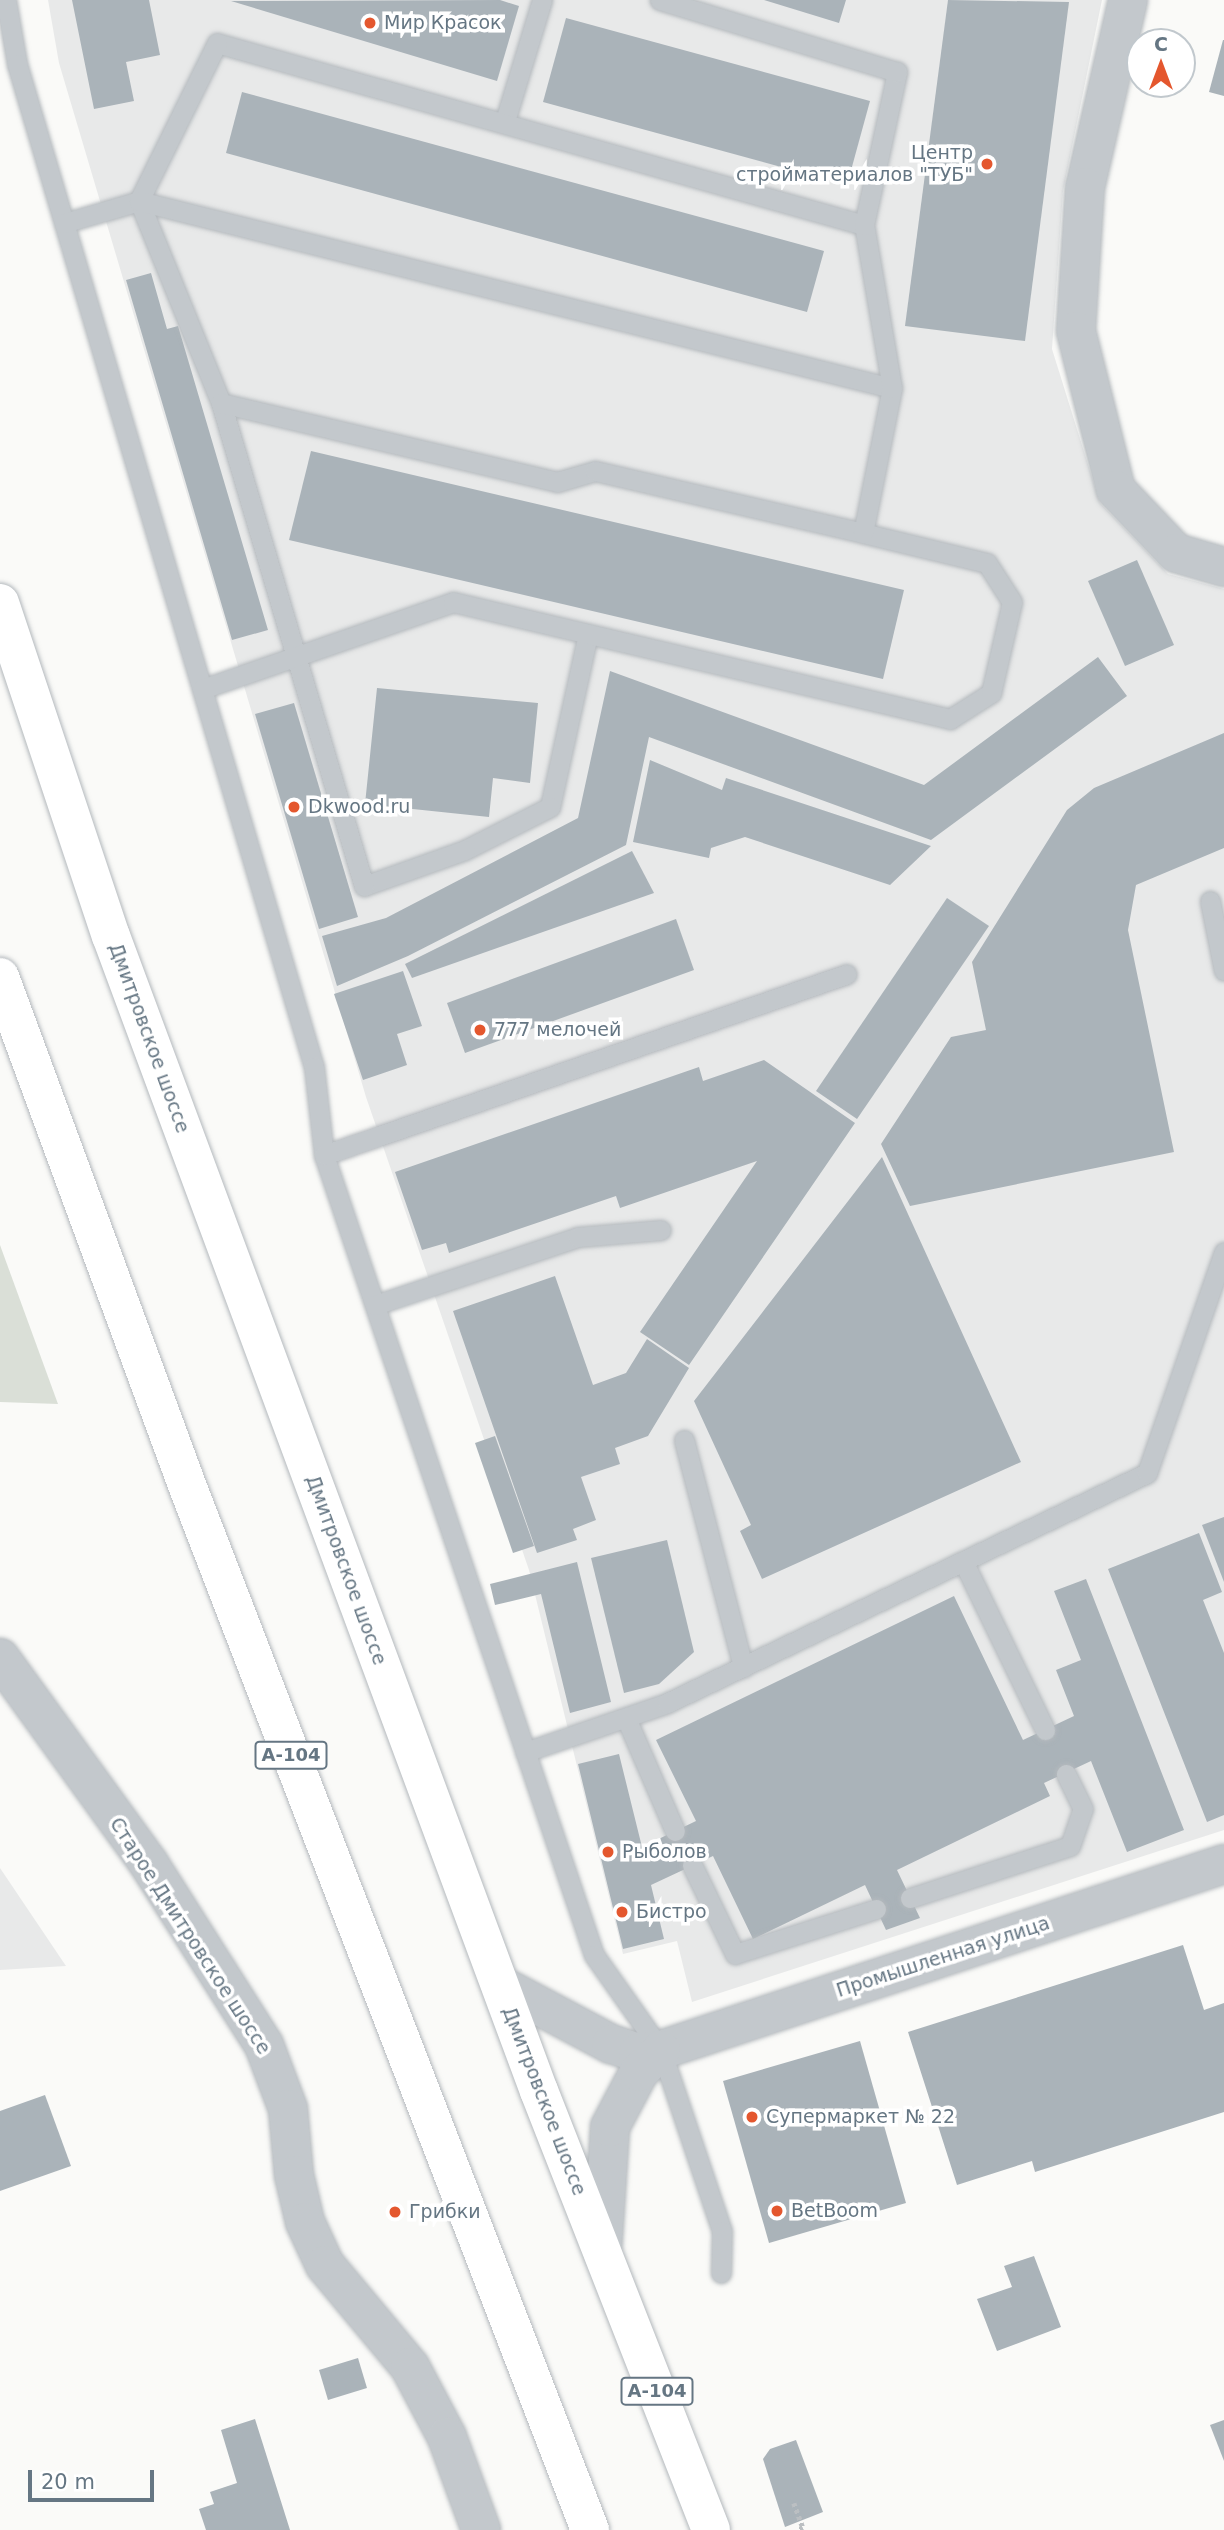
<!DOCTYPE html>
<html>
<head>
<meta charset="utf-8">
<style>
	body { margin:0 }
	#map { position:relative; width:1224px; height:2530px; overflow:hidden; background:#fafaf8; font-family:"DejaVu Sans",sans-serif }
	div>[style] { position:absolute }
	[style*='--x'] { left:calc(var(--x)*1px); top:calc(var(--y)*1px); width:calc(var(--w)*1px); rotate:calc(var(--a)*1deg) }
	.built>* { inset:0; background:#e8e9e9 }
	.green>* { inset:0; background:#dadfd7 }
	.building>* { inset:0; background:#aab3b9 }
	.path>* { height:4.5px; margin-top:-2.25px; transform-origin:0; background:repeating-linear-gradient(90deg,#bbbfc2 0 3.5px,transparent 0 7px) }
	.roads { filter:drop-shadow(0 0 2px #b4b9bd) drop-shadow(0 0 2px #b4b9bd) }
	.service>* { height:19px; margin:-9.5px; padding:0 9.5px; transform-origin:9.5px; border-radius:9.5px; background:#c3c8cc }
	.minor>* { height:38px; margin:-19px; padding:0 19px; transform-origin:19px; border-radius:19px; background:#c3c8cc }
	.trunk>* { height:38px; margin:-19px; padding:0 19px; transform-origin:19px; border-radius:19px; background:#fff }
	.dots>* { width:19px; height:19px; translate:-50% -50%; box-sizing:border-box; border:4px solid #fff; border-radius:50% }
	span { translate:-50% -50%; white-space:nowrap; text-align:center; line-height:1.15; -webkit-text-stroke:7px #fff; paint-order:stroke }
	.shield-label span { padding:2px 5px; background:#fff; border:2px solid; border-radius:5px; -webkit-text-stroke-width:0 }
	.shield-label { font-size:18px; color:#657683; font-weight:700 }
	.poi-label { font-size:19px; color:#657683 }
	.left { translate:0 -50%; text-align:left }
	.right { translate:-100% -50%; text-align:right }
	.street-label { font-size:19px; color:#657683 }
	.north { position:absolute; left:1126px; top:28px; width:70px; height:70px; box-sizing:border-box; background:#fff; border:2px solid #c1c8cd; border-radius:50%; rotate:0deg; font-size:19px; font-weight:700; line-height:28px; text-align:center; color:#657683 }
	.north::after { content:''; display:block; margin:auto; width:24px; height:32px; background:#e4572e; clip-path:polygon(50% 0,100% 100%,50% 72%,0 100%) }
	.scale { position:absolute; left:28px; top:2470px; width:126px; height:32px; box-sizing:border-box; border:4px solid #657683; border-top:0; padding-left:9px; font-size:21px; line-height:24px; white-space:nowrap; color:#657683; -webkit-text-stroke:5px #fff; paint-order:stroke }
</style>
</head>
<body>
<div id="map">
	<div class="built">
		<i style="clip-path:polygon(48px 0,1102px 0,1063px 191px,1052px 349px,1100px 503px,1168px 574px,1224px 589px,1224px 1830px,692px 2002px,677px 1941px,623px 1954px,529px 1570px,366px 1097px,59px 63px)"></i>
		<i style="clip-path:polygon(0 1868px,66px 1966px,0 1970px)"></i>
	</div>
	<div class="green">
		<i style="clip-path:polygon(0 1245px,58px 1404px,0 1402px)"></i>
	</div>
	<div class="building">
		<i style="clip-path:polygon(72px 0,149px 0,160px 55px,126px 62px,134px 101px,94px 109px)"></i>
		<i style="clip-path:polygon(500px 0,519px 6px,497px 81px,231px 1px)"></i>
		<i style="clip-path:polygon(764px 0,846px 0,839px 23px)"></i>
		<i style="clip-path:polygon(948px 0,1069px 2px,1025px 341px,905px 326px)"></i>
		<i style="clip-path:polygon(566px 18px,870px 101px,847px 185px,543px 102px)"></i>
		<i style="clip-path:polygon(1223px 40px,1224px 40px,1224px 96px,1209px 92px)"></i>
		<i style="clip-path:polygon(242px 92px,824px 251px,807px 312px,226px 153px)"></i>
		<i style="clip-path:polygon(151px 273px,167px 329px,178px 326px,268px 630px,232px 640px,126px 280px)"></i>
		<i style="clip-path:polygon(311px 451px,904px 590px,883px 679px,289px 540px)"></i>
		<i style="clip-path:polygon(1137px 560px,1174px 645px,1125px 666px,1088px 581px)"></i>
		<i style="clip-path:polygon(1098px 657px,1127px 696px,931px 840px,649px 737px,626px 845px,408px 956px,337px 986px,322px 936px,386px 918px,578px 818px,610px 671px,924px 785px)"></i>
		<i style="clip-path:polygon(377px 688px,538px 703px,530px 783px,493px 778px,489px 817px,365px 804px)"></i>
		<i style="clip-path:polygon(294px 703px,358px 917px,319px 929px,255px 714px)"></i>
		<i style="clip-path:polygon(1224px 733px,1224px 848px,1136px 885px,1128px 930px,1174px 1152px,910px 1206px,881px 1144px,951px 1037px,986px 1030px,972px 962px,1067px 810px,1094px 788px)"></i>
		<i style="clip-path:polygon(650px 760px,722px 790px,726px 778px,931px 846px,890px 885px,745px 837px,711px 848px,709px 858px,633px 842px)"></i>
		<i style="clip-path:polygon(632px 851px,654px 893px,412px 978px,405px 964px)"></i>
		<i style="clip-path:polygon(947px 898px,989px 926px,857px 1119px,816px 1091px)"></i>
		<i style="clip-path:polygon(676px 919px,694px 970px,465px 1053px,447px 1003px)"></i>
		<i style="clip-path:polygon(403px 971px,422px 1026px,397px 1034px,407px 1065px,363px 1080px,334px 994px)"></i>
		<i style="clip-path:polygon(764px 1060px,855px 1123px,689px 1365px,640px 1332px,757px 1161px,620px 1208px,616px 1196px,449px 1253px,446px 1243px,422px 1250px,395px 1172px,699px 1067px,703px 1081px)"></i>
		<i style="clip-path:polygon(882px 1157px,1021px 1462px,762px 1579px,740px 1531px,751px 1525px,694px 1401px)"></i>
		<i style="clip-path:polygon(555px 1276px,593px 1385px,626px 1373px,647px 1339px,689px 1368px,648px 1436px,615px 1448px,620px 1464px,581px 1477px,596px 1520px,573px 1529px,577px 1540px,537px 1553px,453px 1311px)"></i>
		<i style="clip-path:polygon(495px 1436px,534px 1546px,513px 1553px,475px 1443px)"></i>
		<i style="clip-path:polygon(1224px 1517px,1224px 1582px,1202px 1525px)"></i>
		<i style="clip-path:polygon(1199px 1533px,1222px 1592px,1203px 1600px,1224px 1653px,1224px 1815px,1207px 1822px,1108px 1569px)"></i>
		<i style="clip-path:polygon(667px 1540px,694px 1652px,659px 1684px,624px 1693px,591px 1558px)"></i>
		<i style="clip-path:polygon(577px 1562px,611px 1702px,570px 1713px,541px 1594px,495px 1605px,490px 1584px)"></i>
		<i style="clip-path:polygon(1086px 1579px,1184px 1830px,1127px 1852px,1091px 1761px,1044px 1783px,1050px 1796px,897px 1870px,920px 1918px,886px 1930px,865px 1885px,753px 1939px,713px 1856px,651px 1885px,664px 1939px,623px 1949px,578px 1764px,619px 1754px,642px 1847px,696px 1821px,656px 1740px,954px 1596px,1023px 1740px,1074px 1716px,1056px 1670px,1081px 1660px,1054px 1591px)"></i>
		<i style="clip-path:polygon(1183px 1945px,1204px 2010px,1224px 2003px,1224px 2112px,1035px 2172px,1032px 2161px,957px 2185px,908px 2032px)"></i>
		<i style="clip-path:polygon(860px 2041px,906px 2203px,769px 2243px,723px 2081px)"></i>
		<i style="clip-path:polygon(45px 2095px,71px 2166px,0 2191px,0 2111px)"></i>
		<i style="clip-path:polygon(1034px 2256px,1061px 2327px,997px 2351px,977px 2299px,1012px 2287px,1004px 2266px)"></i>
		<i style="clip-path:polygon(358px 2358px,367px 2388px,328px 2400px,319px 2370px)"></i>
		<i style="clip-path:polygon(255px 2419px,290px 2530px,206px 2530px,199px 2509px,214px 2504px,210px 2492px,237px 2483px,221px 2430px)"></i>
		<i style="clip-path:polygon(1224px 2420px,1224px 2461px,1210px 2425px)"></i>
		<i style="clip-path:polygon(796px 2440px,823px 2512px,785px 2527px,763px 2459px,770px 2449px)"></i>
	</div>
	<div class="path">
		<i style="--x:794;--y:2503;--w:27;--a:70"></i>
		<i style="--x:803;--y:2528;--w:4;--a:153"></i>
	</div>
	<div class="roads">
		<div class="service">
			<i style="--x:6;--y:0;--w:65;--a:80.2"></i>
			<i style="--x:17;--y:64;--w:1046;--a:73.51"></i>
			<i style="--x:314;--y:1067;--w:89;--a:83.5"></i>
			<i style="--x:324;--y:1155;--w:844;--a:71.35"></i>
			<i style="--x:594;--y:1955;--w:116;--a:54.8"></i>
			<i style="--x:661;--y:2050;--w:191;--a:71.4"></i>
			<i style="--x:722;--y:2231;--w:42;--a:91.4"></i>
			<i style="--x:505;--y:121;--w:127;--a:-73"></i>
			<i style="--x:64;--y:223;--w:78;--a:-16.3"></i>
			<i style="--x:139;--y:201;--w:218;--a:67.9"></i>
			<i style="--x:864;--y:225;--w:672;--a:-164.29"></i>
			<i style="--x:217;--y:43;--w:176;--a:116.3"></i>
			<i style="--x:139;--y:201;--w:776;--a:13.95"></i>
			<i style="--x:588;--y:634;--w:177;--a:102.4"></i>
			<i style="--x:550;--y:807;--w:95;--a:153.2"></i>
			<i style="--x:465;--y:850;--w:107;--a:160.4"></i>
			<i style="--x:364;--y:886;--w:504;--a:-106.49"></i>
			<i style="--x:221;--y:403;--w:345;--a:13.2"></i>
			<i style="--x:557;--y:482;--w:40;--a:-16"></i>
			<i style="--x:595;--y:471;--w:275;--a:13"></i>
			<i style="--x:202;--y:689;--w:266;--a:-19.1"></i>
			<i style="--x:453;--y:602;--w:511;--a:13.25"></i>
			<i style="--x:950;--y:719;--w:49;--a:-32.4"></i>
			<i style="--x:991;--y:693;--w:93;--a:-77"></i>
			<i style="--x:1012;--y:602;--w:46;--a:-122.7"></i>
			<i style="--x:987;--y:563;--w:128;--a:-166.4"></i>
			<i style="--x:863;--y:533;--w:148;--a:-78.7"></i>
			<i style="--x:892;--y:388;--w:165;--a:-99.7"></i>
			<i style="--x:864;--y:225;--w:157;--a:-77.8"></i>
			<i style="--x:897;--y:72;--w:248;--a:-163.1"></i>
			<i style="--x:1210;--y:901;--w:71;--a:78.7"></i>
			<i style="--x:324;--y:1155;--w:553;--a:-19.09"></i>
			<i style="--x:375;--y:1305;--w:214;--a:-18.5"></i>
			<i style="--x:578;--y:1237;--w:83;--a:-4.8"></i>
			<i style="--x:684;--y:1440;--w:235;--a:75.4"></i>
			<i style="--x:963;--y:1561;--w:188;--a:64.1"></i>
			<i style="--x:626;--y:1718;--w:123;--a:66.6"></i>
			<i style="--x:525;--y:1752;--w:150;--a:-19"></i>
			<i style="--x:667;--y:1703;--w:532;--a:-25.6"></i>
			<i style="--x:1147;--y:1473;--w:234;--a:-70.8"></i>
			<i style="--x:692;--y:1865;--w:99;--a:64.2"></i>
			<i style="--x:735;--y:1954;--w:148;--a:-17.7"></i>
			<i style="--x:910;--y:1898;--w:168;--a:-18"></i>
			<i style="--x:1070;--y:1846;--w:39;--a:-71"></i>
			<i style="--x:1083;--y:1809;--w:39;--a:-116"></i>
		</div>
		<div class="minor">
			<i style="--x:1128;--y:0;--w:192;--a:102.9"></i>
			<i style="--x:1085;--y:187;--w:144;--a:93.6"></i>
			<i style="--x:1076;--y:331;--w:164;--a:75.9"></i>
			<i style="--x:1116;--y:490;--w:87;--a:46.4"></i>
			<i style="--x:1176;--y:553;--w:50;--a:16.3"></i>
			<i style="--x:0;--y:1658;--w:254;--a:54.1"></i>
			<i style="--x:149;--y:1864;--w:214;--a:57.6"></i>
			<i style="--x:264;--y:2045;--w:68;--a:69.4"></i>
			<i style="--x:288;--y:2109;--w:66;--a:84.8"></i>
			<i style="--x:294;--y:2175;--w:48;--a:76.8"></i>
			<i style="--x:305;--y:2222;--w:47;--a:65.1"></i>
			<i style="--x:325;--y:2265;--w:133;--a:50.2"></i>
			<i style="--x:410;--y:2367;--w:79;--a:62.1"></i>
			<i style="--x:447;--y:2437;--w:99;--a:69.9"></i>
			<i style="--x:500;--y:1985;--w:126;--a:28"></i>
			<i style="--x:611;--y:2044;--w:28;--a:18"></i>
			<i style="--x:638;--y:2053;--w:23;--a:-7"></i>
			<i style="--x:661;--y:2050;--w:593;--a:-18.28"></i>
			<i style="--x:602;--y:2252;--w:125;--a:-86.3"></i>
			<i style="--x:610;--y:2127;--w:62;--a:-62.2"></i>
			<i style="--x:639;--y:2072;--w:31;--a:-45"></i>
		</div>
		<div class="trunk">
			<i style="--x:0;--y:603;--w:351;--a:71.6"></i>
			<i style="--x:111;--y:936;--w:1232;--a:69.67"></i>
			<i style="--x:539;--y:2091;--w:471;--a:68.6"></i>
			<i style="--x:0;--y:977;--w:541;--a:69.79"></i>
			<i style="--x:187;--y:1485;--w:1120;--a:68.91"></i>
		</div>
	</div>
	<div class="dots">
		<i style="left:370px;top:23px;background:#e4572e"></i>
		<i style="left:987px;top:164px;background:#e4572e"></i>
		<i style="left:294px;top:807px;background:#e4572e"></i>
		<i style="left:480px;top:1030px;background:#e4572e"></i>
		<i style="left:608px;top:1852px;background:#e4572e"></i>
		<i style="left:622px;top:1912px;background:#e4572e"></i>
		<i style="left:752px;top:2117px;background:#e4572e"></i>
		<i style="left:777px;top:2211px;background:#e4572e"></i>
		<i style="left:395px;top:2212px;background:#e4572e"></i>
	</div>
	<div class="shield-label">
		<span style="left:291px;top:1755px">А-104</span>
		<span style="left:657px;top:2391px">А-104</span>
	</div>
	<div class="poi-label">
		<span class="left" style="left:384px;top:23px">Мир Красок</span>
		<span class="right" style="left:973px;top:164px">Центр<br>стройматериалов "ТУБ"</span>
		<span class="left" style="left:308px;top:807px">Dkwood.ru</span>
		<span class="left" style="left:494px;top:1030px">777 мелочей</span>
		<span class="left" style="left:622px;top:1852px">Рыболов</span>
		<span class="left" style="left:636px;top:1912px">Бистро</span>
		<span class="left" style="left:766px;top:2117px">Супермаркет № 22</span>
		<span class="left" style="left:791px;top:2211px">BetBoom</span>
		<span class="left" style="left:409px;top:2212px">Грибки</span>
	</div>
	<div class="street-label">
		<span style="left:149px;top:1038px;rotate:70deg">Дмитровское шоссе</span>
		<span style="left:346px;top:1570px;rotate:70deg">Дмитровское шоссе</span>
		<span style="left:190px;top:1936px;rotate:57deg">Старое Дмитровское шоссе</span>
		<span style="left:943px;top:1957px;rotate:-18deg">Промышленная улица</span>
		<span style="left:544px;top:2101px;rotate:69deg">Дмитровское шоссе</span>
	</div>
	<div class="north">С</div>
	<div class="scale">20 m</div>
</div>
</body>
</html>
